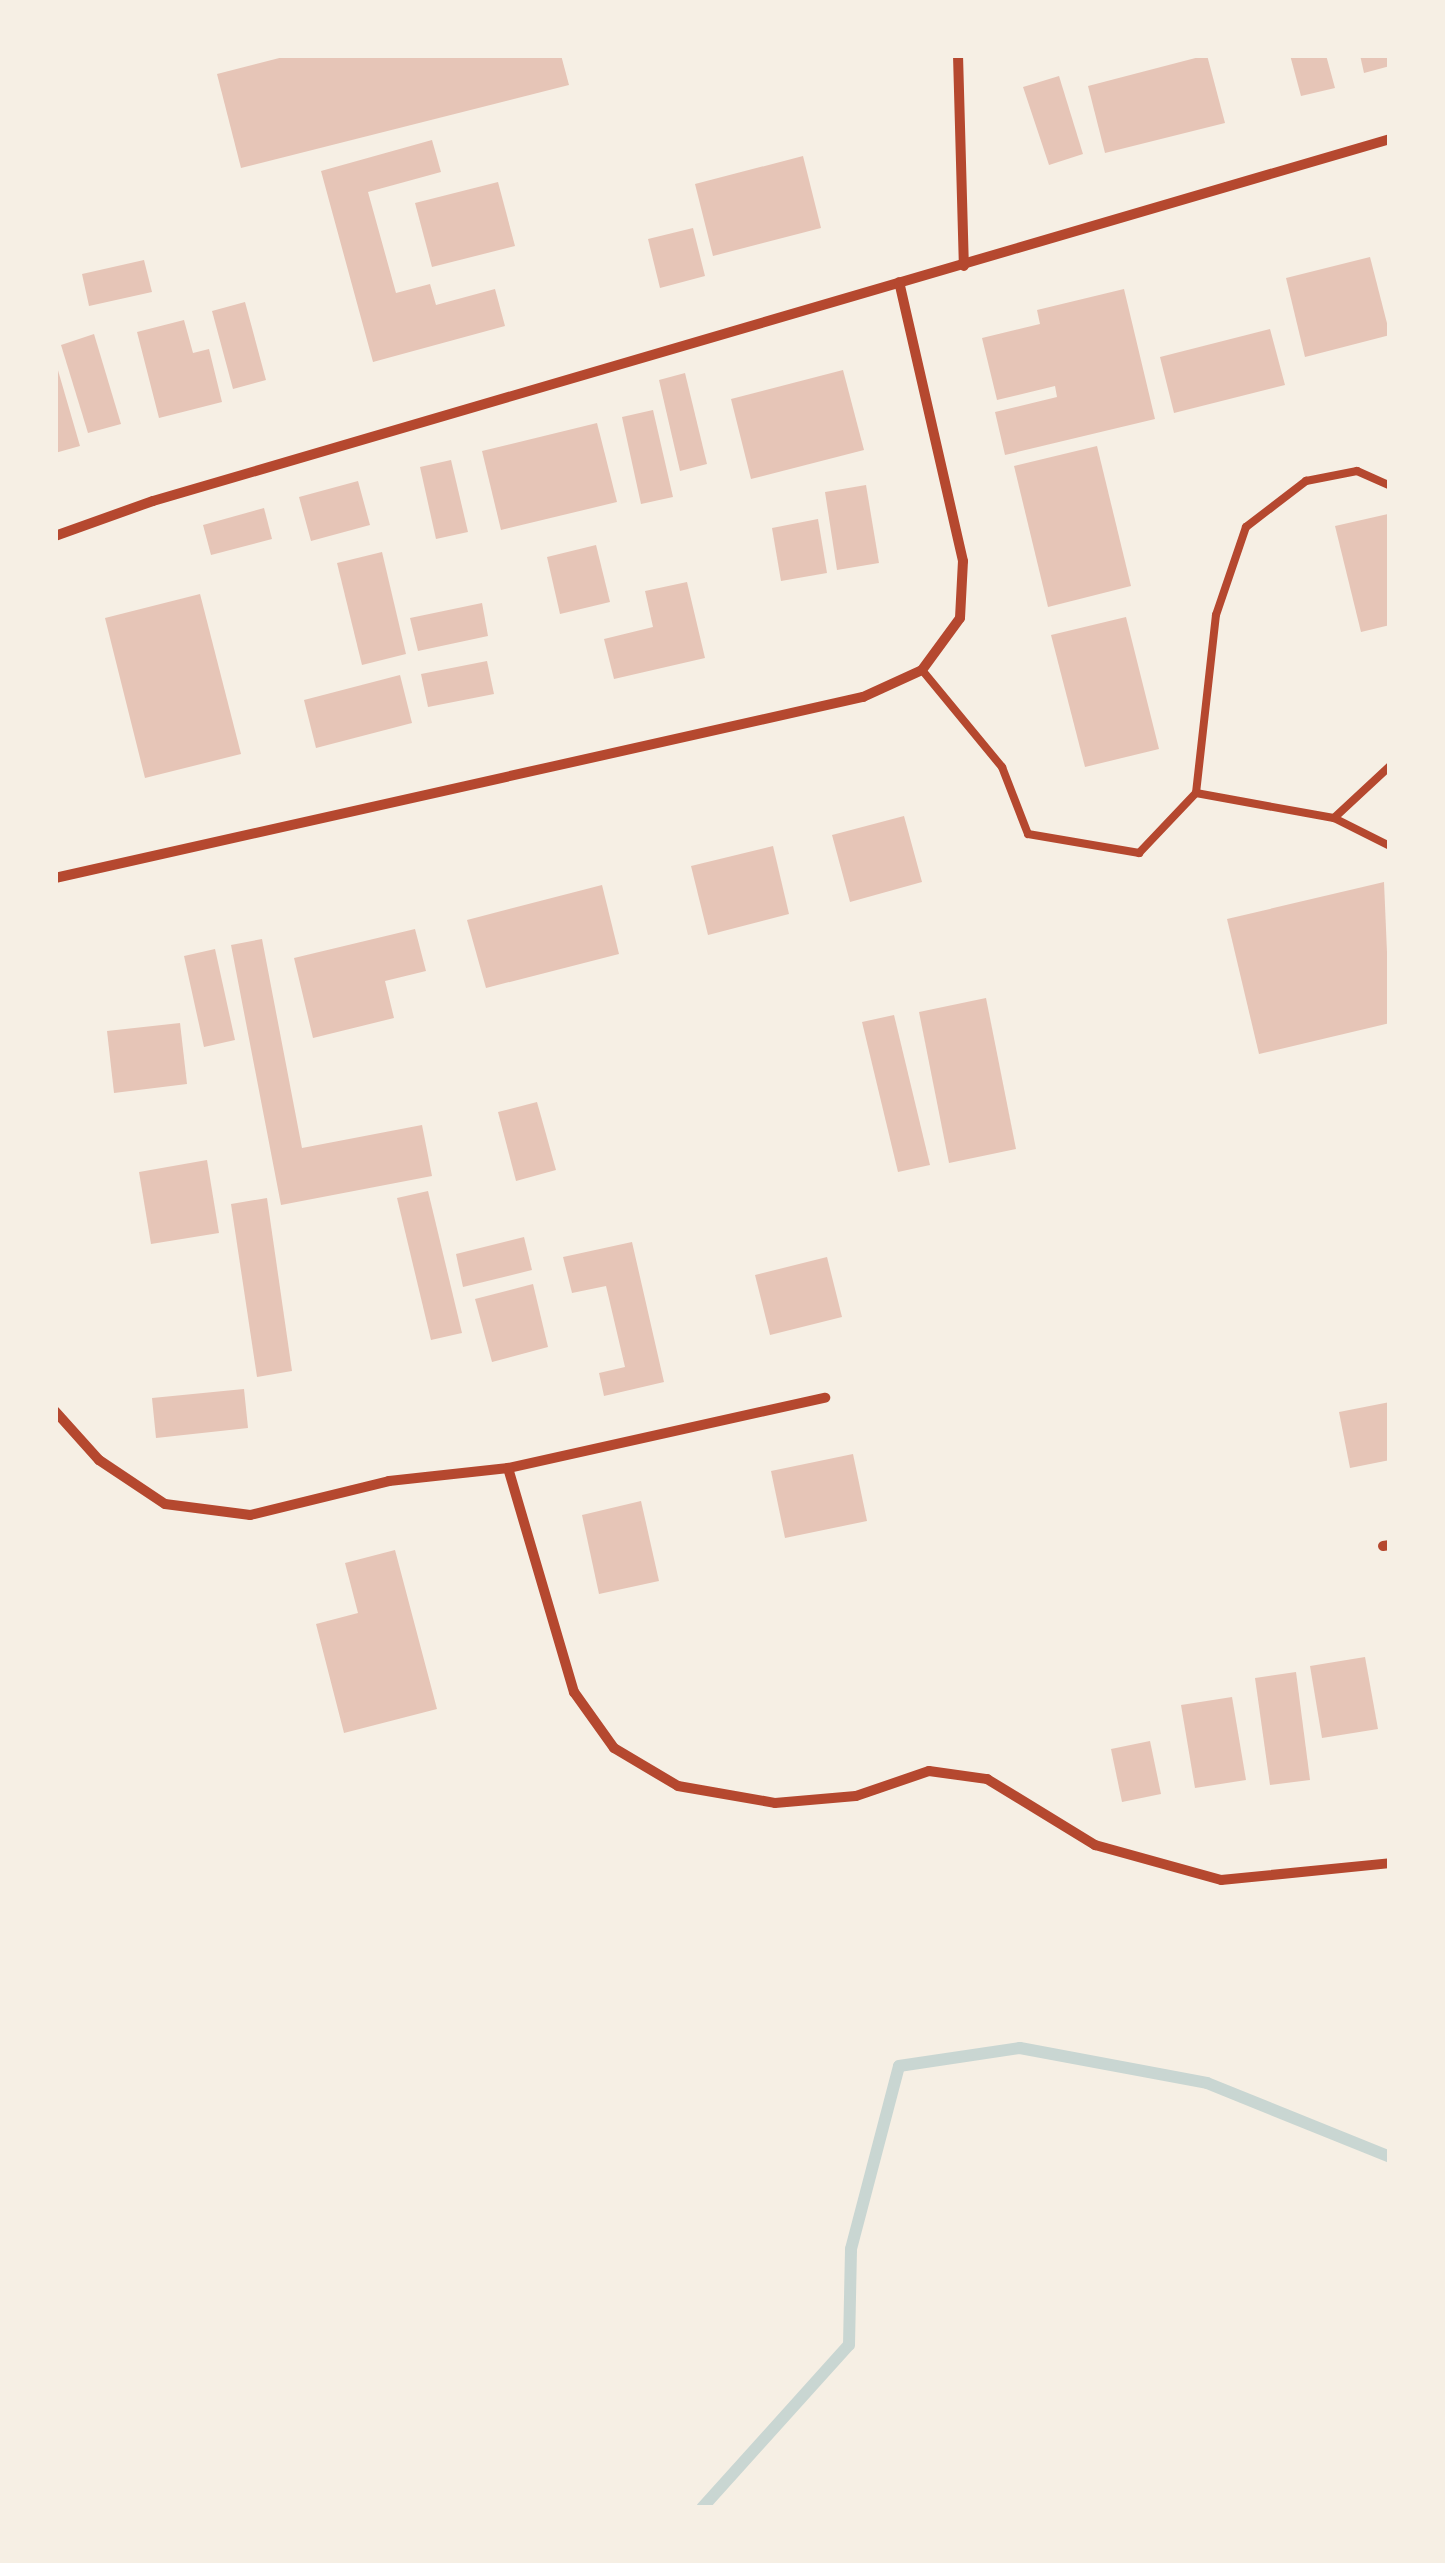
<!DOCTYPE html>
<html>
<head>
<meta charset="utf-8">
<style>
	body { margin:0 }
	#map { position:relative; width:1445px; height:2563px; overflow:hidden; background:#f6efe4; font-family:"Work Sans",sans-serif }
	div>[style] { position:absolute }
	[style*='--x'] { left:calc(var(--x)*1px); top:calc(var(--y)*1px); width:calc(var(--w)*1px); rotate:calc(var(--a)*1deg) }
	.stream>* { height:12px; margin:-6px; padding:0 6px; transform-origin:6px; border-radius:6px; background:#c9d6d2 }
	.building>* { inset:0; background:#e6c5b7 }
	.service>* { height:8px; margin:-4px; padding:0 4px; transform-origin:4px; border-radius:4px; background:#b5482f }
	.minor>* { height:10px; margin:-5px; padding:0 5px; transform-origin:5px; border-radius:5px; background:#b5482f }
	span { translate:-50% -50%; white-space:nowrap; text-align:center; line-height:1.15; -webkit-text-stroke:8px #f6efe4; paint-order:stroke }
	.frame { position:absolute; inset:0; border:58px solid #f6efe4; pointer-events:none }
</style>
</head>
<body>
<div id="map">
	<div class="stream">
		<i style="--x:702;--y:2508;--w:219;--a:-48"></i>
		<i style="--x:849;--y:2345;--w:96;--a:-88.8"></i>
		<i style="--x:851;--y:2249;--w:189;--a:-75.3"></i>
		<i style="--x:899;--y:2066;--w:122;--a:-8.5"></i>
		<i style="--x:1020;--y:2048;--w:190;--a:10.6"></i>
		<i style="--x:1207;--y:2083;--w:197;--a:22"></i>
	</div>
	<div class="building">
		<i style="clip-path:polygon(291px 55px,561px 55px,569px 85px,241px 168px,217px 74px)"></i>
		<i style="clip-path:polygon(1207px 55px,1225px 123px,1105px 153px,1088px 86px)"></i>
		<i style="clip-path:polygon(1290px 55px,1326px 55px,1335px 88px,1301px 96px)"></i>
		<i style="clip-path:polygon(1360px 55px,1390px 55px,1390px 66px,1364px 73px)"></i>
		<i style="clip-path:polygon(1059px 76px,1083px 154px,1049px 165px,1023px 87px)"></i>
		<i style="clip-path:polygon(432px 140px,441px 172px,368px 192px,396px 293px,430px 284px,436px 305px,495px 289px,505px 326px,373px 362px,321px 171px)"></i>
		<i style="clip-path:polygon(803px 156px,821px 228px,713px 256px,695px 184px)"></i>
		<i style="clip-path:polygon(498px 182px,515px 246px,432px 267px,415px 203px)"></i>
		<i style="clip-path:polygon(693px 228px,705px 276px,660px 288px,648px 239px)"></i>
		<i style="clip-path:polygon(1370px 257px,1390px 335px,1305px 357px,1286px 278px)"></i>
		<i style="clip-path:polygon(144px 260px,152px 292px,89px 306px,82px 274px)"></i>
		<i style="clip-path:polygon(1124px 289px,1155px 419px,1005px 455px,995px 412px,1057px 397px,1055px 386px,997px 400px,982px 338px,1040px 324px,1037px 310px)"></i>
		<i style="clip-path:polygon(245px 302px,266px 380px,233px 389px,212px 311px)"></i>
		<i style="clip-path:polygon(184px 320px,193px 353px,209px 349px,222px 402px,159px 418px,137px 332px)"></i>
		<i style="clip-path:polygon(1270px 329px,1285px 385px,1174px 413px,1160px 357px)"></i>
		<i style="clip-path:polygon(94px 334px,121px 424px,88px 433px,61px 345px)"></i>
		<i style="clip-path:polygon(55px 360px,80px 446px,55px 453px)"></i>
		<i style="clip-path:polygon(843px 370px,864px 450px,751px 479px,731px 399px)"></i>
		<i style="clip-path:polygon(685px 373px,707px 464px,680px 471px,659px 380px)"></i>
		<i style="clip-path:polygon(653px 410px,673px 497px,641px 504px,622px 417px)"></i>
		<i style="clip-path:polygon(597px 423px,617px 502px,501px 530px,482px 451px)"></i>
		<i style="clip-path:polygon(1097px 446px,1131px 586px,1048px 607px,1014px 466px)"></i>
		<i style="clip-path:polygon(451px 460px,468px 532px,436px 539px,420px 467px)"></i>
		<i style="clip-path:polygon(358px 481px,370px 525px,311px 541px,299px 497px)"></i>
		<i style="clip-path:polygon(866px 485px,879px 563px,837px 570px,825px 492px)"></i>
		<i style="clip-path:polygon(264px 508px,272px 539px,211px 555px,203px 525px)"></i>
		<i style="clip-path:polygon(1388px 514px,1390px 625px,1361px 632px,1335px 526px)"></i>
		<i style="clip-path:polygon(818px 519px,827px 573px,781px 581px,772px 528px)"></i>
		<i style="clip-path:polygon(596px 545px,610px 602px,560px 614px,547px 557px)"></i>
		<i style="clip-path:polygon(382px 552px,406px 654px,362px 665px,337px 563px)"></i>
		<i style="clip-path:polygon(687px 582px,705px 658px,614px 679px,604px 639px,653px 627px,645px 591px)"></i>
		<i style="clip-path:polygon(200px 594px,241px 754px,145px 778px,105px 618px)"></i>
		<i style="clip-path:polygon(482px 603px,488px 636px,418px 651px,410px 618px)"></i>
		<i style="clip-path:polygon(1126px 617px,1159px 749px,1085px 767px,1051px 635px)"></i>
		<i style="clip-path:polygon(487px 661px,494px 694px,428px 707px,421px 674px)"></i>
		<i style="clip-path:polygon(400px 675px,412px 723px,316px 748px,304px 700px)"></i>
		<i style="clip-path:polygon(904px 816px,922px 882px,850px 902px,832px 835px)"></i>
		<i style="clip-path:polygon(773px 846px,789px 914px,708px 935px,691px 866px)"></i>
		<i style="clip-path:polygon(1384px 882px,1390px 1023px,1259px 1054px,1227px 919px)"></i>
		<i style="clip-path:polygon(602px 885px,619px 954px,486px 988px,467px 920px)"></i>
		<i style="clip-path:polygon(415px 929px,426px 971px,385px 981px,394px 1018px,313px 1038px,294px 958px)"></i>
		<i style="clip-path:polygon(262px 939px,302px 1148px,422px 1125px,432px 1176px,281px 1205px,231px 945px)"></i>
		<i style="clip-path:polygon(215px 949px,235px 1040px,204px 1047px,184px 956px)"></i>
		<i style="clip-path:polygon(986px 998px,1016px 1149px,949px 1163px,919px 1012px)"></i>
		<i style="clip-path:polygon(894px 1015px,930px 1165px,898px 1172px,862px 1022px)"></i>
		<i style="clip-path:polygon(180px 1023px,187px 1084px,114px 1093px,107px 1031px)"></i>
		<i style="clip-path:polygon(537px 1102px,556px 1170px,516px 1181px,498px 1112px)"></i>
		<i style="clip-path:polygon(207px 1160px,219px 1233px,151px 1244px,139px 1172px)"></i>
		<i style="clip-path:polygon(428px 1191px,462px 1333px,431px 1340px,397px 1198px)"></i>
		<i style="clip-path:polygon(267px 1198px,292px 1371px,257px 1377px,231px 1204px)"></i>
		<i style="clip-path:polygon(524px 1237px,532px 1270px,463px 1287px,456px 1254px)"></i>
		<i style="clip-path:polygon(632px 1242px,664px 1382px,604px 1396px,599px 1373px,625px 1367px,606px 1286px,572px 1293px,563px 1257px)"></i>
		<i style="clip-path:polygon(827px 1257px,842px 1317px,770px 1335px,755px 1275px)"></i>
		<i style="clip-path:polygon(533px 1284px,548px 1347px,492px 1362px,475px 1299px)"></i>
		<i style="clip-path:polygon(244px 1389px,248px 1428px,156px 1438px,152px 1398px)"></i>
		<i style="clip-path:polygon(1390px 1402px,1390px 1460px,1350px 1468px,1339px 1412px)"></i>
		<i style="clip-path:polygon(853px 1454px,867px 1521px,785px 1538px,771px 1471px)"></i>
		<i style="clip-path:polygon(641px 1501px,659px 1581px,599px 1594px,582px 1515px)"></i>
		<i style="clip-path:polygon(395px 1550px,437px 1709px,344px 1733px,316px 1624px,358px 1613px,345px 1563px)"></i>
		<i style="clip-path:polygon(1365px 1657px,1378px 1729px,1322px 1738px,1310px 1666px)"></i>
		<i style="clip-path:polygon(1296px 1672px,1310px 1780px,1270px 1785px,1255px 1678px)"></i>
		<i style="clip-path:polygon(1232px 1697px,1246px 1780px,1195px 1788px,1181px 1705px)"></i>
		<i style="clip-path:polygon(1150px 1741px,1161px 1794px,1122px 1802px,1111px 1749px)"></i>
	</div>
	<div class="service">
		<i style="--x:922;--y:670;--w:126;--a:50.5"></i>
		<i style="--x:1002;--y:767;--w:72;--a:68.8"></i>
		<i style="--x:1028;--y:834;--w:113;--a:9.7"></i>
		<i style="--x:1139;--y:853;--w:83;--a:-46.5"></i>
		<i style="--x:1196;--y:793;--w:179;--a:-83.6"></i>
		<i style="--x:1216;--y:615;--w:93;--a:-71.2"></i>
		<i style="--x:1246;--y:527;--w:76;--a:-37.5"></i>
		<i style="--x:1306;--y:481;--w:52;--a:-11.1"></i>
		<i style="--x:1357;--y:471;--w:36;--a:24"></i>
		<i style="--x:1196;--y:793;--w:140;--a:10.3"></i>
		<i style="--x:1334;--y:818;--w:63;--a:26.6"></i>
		<i style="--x:1334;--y:818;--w:76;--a:-42.9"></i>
	</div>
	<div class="minor">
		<i style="--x:958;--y:55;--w:211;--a:88.4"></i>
		<i style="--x:55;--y:536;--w:104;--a:-19.7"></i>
		<i style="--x:153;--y:501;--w:1289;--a:-16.31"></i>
		<i style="--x:55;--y:878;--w:828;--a:-12.63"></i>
		<i style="--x:863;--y:697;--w:65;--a:-24.6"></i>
		<i style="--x:922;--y:670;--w:64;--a:-53.8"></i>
		<i style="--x:960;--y:618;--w:57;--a:-87"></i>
		<i style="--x:963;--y:561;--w:286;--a:-102.9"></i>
		<i style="--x:55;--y:1411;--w:66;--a:48.1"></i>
		<i style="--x:99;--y:1460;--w:79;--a:33.7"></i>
		<i style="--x:165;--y:1504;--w:86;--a:7.4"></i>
		<i style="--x:250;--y:1515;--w:143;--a:-13.7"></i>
		<i style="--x:389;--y:1481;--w:120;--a:-6.2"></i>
		<i style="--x:508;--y:1468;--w:325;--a:-12.5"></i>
		<i style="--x:508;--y:1468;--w:234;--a:73.6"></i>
		<i style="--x:574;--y:1692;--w:69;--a:54.5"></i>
		<i style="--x:614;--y:1748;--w:74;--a:30.7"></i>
		<i style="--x:678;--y:1786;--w:98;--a:9.9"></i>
		<i style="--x:775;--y:1803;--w:81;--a:-4.9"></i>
		<i style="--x:856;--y:1796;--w:77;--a:-18.9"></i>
		<i style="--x:929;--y:1771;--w:59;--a:7.9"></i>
		<i style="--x:987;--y:1779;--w:127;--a:31.4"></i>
		<i style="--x:1095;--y:1845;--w:131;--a:15.5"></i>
		<i style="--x:1221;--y:1880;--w:170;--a:-5.7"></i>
		<i style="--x:1383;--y:1546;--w:7;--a:-8"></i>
	</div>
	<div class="frame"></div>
</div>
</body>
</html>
